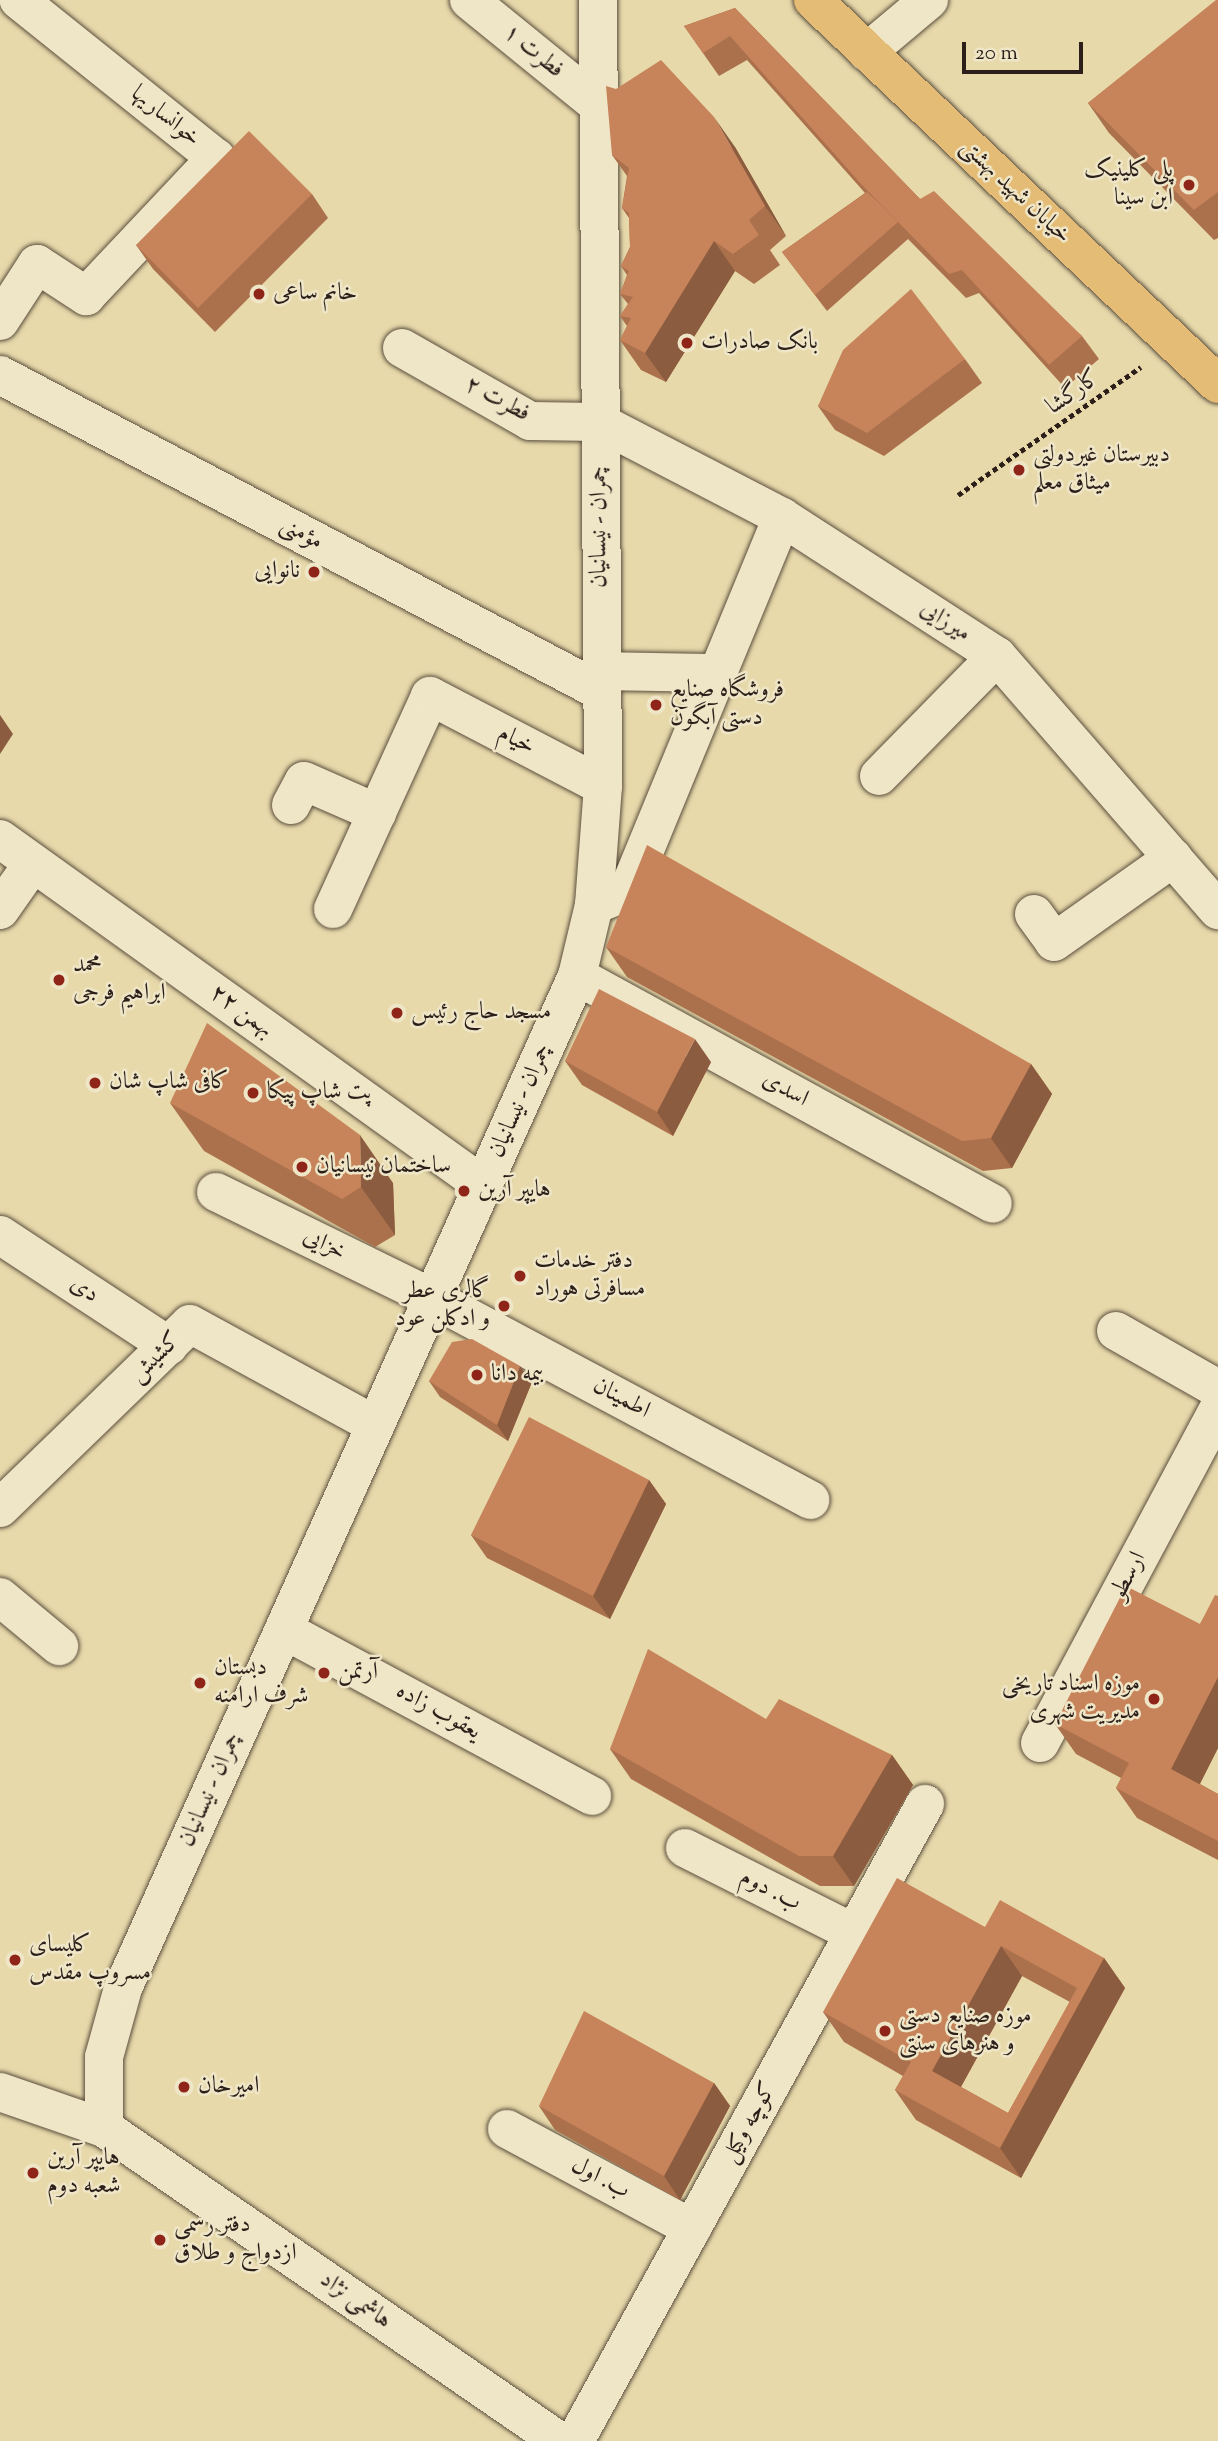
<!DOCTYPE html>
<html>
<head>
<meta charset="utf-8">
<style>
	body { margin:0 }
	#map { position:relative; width:1218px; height:2441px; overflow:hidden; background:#e7d9aa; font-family:"Sorts Mill Goudy",Amiri,serif }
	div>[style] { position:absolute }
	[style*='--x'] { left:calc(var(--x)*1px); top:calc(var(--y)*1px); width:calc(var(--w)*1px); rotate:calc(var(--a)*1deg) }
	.path>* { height:4.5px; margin-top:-2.25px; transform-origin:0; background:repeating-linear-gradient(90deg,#2c1f1a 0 5px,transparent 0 8.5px) }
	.roads { filter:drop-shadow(0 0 2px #5b4e3e) drop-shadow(0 0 2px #5b4e3e) }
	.minor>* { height:38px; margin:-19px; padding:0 19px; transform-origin:19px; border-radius:19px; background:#efe6c8 }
	.major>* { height:38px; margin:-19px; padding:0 19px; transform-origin:19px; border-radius:19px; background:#e4bc75 }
	.wall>* { inset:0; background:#ab714d }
	.shaded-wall>* { inset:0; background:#8b5c3f }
	.building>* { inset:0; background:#c7835a }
	.dots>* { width:19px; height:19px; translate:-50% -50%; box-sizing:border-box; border:4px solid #efe6c8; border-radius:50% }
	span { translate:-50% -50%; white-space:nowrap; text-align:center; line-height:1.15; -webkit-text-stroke:5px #efe6c8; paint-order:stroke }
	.street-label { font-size:24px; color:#2c1f1a }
	.poi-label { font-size:24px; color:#2c1f1a }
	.right { translate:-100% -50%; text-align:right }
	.left { translate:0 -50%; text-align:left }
	.scale { position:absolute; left:962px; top:42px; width:121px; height:32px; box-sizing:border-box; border:4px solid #2c1f1a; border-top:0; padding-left:9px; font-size:21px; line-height:24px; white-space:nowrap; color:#2c1f1a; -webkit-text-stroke:5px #efe6c8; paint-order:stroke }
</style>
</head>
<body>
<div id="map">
	<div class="path">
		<i style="--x:958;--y:495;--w:223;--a:-35"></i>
	</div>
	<div class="roads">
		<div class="minor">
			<i style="--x:469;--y:0;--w:165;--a:39.1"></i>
			<i style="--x:867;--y:52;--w:81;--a:-40"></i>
			<i style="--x:0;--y:321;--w:68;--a:-57"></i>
			<i style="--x:37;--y:264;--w:59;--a:33.1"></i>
			<i style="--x:86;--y:296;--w:190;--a:-46.7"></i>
			<i style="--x:216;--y:158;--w:253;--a:-141.3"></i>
			<i style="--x:402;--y:348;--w:147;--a:29.7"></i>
			<i style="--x:530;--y:421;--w:69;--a:0.8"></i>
			<i style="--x:599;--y:422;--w:206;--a:27.4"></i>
			<i style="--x:782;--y:517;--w:256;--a:32.9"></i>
			<i style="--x:997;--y:656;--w:337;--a:49"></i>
			<i style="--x:0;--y:375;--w:680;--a:27.77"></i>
			<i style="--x:601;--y:671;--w:117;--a:1"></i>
			<i style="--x:879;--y:776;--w:168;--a:-45.5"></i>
			<i style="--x:291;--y:805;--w:27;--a:-62"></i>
			<i style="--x:304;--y:781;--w:80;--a:23.7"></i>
			<i style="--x:0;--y:839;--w:594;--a:35.62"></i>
			<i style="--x:594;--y:905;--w:37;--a:-22"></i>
			<i style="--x:628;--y:891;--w:404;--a:-67.6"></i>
			<i style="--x:333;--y:909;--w:234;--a:-65.5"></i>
			<i style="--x:430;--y:696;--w:195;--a:27.5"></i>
			<i style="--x:0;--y:910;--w:57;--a:-54.9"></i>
			<i style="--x:1034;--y:914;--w:34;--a:54"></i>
			<i style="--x:1054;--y:942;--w:146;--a:-35.2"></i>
			<i style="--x:577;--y:976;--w:474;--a:28.7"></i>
			<i style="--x:216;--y:1192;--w:241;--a:26.1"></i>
			<i style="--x:432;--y:1298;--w:429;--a:28.1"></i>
			<i style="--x:0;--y:1235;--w:202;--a:33.3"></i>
			<i style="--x:1116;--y:1331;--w:117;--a:29.6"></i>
			<i style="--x:0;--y:1508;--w:264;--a:-44.1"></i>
			<i style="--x:190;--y:1324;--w:211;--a:28.6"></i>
			<i style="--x:0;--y:1597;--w:77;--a:39.7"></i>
			<i style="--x:284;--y:1630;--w:350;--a:28.3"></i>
			<i style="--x:1040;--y:1743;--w:378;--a:-61.9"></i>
			<i style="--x:685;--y:1848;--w:189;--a:26.7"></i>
			<i style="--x:0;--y:2092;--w:110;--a:19.1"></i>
			<i style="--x:104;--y:2128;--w:552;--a:34.52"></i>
			<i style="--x:104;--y:2128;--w:71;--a:-90"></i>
			<i style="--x:104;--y:2057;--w:72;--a:-74.6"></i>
			<i style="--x:123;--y:1988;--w:1109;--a:-65.84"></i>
			<i style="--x:577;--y:976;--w:73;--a:-76.5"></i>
			<i style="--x:594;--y:905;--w:119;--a:-85.7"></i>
			<i style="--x:603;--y:786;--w:786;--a:-90.36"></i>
			<i style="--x:507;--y:2129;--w:210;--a:28.2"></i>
			<i style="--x:575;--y:2441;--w:727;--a:-61.21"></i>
		</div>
		<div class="major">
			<i style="--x:813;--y:0;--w:558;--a:43.48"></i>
		</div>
	</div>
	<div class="wall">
		<i style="clip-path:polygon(1218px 0,1218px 238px,1214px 240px,1109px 133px,1088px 103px)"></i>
		<i style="clip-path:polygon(735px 8px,920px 199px,1082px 336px,1099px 359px,1065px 388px,979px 293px,966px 298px,908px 239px,827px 311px,782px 252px,865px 193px,747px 60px,719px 76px,684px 26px)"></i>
		<i style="clip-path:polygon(735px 147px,786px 236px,770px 250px,780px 265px,754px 284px,735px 271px,666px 382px,641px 370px,620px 340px,627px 326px,620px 316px,628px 304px,620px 294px,627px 275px,621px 266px,630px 247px,629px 218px,622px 208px,627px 176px,612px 155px)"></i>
		<i style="clip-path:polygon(312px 194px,328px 218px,215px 332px,153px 269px,136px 245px)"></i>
		<i style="clip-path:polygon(965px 359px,982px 383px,884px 456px,835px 430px,818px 406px)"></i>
		<i style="clip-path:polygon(606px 947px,1031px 1064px,1052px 1094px,1012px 1168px,983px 1171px,627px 977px)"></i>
		<i style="clip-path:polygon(565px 1061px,711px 1062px,673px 1136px,582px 1085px)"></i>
		<i style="clip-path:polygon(170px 1103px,393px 1183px,395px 1235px,375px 1247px,204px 1151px)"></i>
		<i style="clip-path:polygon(429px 1381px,532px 1382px,508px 1441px,440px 1397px)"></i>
		<i style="clip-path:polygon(649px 1480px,666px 1504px,610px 1619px,487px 1558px,471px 1535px)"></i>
		<i style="clip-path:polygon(1218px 1596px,1218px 1748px,1200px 1784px,1218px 1794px,1218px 1860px,1137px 1818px,1116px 1788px,1121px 1778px,1076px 1754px,1055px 1724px,1200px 1624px)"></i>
		<i style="clip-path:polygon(766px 1719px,892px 1755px,913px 1785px,854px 1886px,820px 1886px,631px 1779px,610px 1749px)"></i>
		<i style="clip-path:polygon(evenodd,985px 1927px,1104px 1958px,1125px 1988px,1021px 2178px,916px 2120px,895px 2090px,903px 2076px,844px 2042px,823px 2012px,985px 1927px,1022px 1976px,1070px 2002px,1008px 2113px,961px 2087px,1022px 1976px)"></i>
		<i style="clip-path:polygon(714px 2083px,730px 2106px,680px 2200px,555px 2130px,539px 2106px)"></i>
	</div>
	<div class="shaded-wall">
		<i style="clip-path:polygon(714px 117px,735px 147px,786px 236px,765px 206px)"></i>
		<i style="clip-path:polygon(714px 241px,735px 271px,666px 382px,645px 353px)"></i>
		<i style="clip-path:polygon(0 715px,13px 734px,0 754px)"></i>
		<i style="clip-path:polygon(695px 1039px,711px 1062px,673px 1136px,657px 1112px)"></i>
		<i style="clip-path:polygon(1031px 1064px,1052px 1094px,1012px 1168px,991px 1138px)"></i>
		<i style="clip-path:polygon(360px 1135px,393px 1183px,395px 1235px,361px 1187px)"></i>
		<i style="clip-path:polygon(520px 1366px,532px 1382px,508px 1441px,497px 1425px)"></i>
		<i style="clip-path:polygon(649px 1480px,666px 1504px,610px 1619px,593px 1596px)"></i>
		<i style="clip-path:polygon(1218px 1677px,1218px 1748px,1192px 1799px,1171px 1769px)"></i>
		<i style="clip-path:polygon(892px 1755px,913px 1785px,854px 1886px,833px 1856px)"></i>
		<i style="clip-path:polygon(1001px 1946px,1022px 1976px,953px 2101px,932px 2071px)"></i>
		<i style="clip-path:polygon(1104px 1958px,1125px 1988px,1021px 2178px,1000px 2148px)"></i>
		<i style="clip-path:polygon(714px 2083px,730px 2106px,680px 2200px,664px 2176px)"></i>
	</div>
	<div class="building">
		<i style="clip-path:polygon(1216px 0,1218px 0,1218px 192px,1194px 210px,1088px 103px)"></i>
		<i style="clip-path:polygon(735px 8px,920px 199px,934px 191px,1082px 336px,1049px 365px,962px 270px,949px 274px,862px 185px,730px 36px,703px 53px,684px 26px)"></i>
		<i style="clip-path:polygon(661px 60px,714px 117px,765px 206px,749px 220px,759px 235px,733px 254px,714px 241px,645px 353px,620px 340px,631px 318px,620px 316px,633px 297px,620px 294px,629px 271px,621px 266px,630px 247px,629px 213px,622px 208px,629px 168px,612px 155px,606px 86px,616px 89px)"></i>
		<i style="clip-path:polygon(249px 131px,312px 194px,198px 308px,136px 245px)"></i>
		<i style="clip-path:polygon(867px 192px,878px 202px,898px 222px,815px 295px,782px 252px)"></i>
		<i style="clip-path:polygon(911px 289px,965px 359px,867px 433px,818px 406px,843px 350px)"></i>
		<i style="clip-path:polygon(647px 845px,1031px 1064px,991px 1138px,962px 1141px,606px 947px)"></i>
		<i style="clip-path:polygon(599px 989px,695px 1039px,657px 1112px,565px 1061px)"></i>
		<i style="clip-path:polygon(207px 1023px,360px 1135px,361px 1187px,342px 1199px,170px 1103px)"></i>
		<i style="clip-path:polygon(472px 1339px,520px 1366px,497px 1425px,429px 1381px,452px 1342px)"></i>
		<i style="clip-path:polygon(529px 1417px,649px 1480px,593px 1596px,471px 1535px)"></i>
		<i style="clip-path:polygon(1126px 1586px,1200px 1624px,1215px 1595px,1218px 1596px,1218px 1677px,1171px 1769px,1218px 1794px,1218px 1841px,1116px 1788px,1129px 1763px,1055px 1724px)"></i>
		<i style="clip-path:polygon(648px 1649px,766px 1719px,779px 1699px,892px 1755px,833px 1856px,799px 1856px,610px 1749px)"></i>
		<i style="clip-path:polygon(evenodd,897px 1878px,985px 1927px,1000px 1900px,1104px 1958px,1000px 2148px,895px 2090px,911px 2062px,823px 2012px,897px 1878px,1001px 1946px,1077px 1988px,1008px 2113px,932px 2071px,1001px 1946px)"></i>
		<i style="clip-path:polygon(584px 2011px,714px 2083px,664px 2176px,539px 2106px)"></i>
	</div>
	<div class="dots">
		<i style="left:1189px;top:185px;background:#8f2418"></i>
		<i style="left:259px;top:294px;background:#8f2418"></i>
		<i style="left:687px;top:343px;background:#8f2418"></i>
		<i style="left:1019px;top:470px;background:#8f2418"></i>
		<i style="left:314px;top:572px;background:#8f2418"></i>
		<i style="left:656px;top:705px;background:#8f2418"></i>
		<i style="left:59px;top:980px;background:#8f2418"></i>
		<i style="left:397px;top:1013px;background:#8f2418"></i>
		<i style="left:95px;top:1083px;background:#8f2418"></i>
		<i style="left:253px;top:1093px;background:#8f2418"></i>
		<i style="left:302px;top:1167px;background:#8f2418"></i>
		<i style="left:464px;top:1191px;background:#8f2418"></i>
		<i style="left:520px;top:1276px;background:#8f2418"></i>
		<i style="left:504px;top:1306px;background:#8f2418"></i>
		<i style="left:477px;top:1375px;background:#8f2418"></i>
		<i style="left:324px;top:1673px;background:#8f2418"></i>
		<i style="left:200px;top:1683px;background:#8f2418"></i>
		<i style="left:1154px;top:1699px;background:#8f2418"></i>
		<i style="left:15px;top:1960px;background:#8f2418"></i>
		<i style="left:885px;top:2031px;background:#8f2418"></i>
		<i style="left:184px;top:2087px;background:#8f2418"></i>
		<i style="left:33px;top:2173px;background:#8f2418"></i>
		<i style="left:160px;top:2240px;background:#8f2418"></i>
	</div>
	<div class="street-label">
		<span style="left:533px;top:52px;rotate:39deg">فطرت ۱</span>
		<span style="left:165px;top:117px;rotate:39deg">خوانساریها</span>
		<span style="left:1015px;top:192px;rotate:43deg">خیابان شهید بهشتی</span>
		<span style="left:1074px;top:393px;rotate:-35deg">کارگشا</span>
		<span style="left:497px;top:400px;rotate:28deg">فطرت ۲</span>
		<span style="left:600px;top:527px;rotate:-90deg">چمران - نیسانیان</span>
		<span style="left:301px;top:534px;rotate:28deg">مؤمنی</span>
		<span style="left:945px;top:622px;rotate:33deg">میرزایی</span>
		<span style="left:516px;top:741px;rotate:27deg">خیام</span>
		<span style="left:241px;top:1012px;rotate:36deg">۲۲ بهمن</span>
		<span style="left:785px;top:1090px;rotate:29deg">اسدی</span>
		<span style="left:521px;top:1101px;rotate:-66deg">چمران - نیسانیان</span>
		<span style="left:324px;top:1245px;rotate:26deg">خزایی</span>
		<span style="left:84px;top:1290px;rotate:33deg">دی</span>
		<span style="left:156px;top:1358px;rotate:-44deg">کشیش</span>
		<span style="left:621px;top:1399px;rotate:28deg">اطمینان</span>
		<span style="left:1129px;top:1576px;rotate:-62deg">ارسطو</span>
		<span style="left:438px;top:1712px;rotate:29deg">یعقوب زاده</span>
		<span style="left:211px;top:1790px;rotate:-66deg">چمران - نیسانیان</span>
		<span style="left:770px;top:1891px;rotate:27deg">ب. دوم</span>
		<span style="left:750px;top:2123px;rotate:-61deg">کوچه وکیل</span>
		<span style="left:600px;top:2179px;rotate:28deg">ب. اول</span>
		<span style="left:355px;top:2301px;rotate:35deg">هاشمی نژاد</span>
	</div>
	<div class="poi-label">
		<span class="right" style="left:1173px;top:185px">پلی کلینیک<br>ابن سینا</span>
		<span class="left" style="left:273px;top:294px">خانم ساعی</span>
		<span class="left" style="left:701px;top:343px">بانک صادرات</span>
		<span class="left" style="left:1033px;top:470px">دبیرستان غیردولتی<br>میثاق معلم</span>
		<span class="right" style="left:300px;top:572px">نانوایی</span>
		<span class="left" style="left:670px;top:705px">فروشگاه صنایع<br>دستی آبگون</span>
		<span class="left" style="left:73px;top:980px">محمد<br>ابراهیم فرجی</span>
		<span class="left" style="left:411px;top:1013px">مسجد حاج رئیس</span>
		<span class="left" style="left:109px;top:1083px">کافی شاپ شان</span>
		<span class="left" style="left:267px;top:1093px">پت شاپ پیکا</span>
		<span class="left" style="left:316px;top:1167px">ساختمان نیسانیان</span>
		<span class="left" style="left:478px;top:1191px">هایپر آرین</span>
		<span class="left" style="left:534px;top:1276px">دفتر خدمات<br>مسافرتی هوراد</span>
		<span class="right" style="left:490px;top:1306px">گالری عطر<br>و ادکلن عود</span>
		<span class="left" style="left:491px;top:1375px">بیمه دانا</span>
		<span class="left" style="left:214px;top:1683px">دبستان<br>شرف ارامنه</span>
		<span class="left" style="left:338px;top:1673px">آرتمن</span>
		<span class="right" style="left:1140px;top:1699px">موزه اسناد تاریخی<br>مدیریت شهری</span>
		<span class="left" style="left:29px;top:1960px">کلیسای<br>مسروپ مقدس</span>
		<span class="left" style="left:899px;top:2031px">موزه صنایع دستی<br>و هنرهای سنتی</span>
		<span class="left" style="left:198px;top:2087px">امیرخان</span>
		<span class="left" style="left:47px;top:2173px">هایپر آرین<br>شعبه دوم</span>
		<span class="left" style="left:174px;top:2240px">دفتر رسمی<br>ازدواج و طلاق</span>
	</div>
	<div class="scale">20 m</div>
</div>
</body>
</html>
